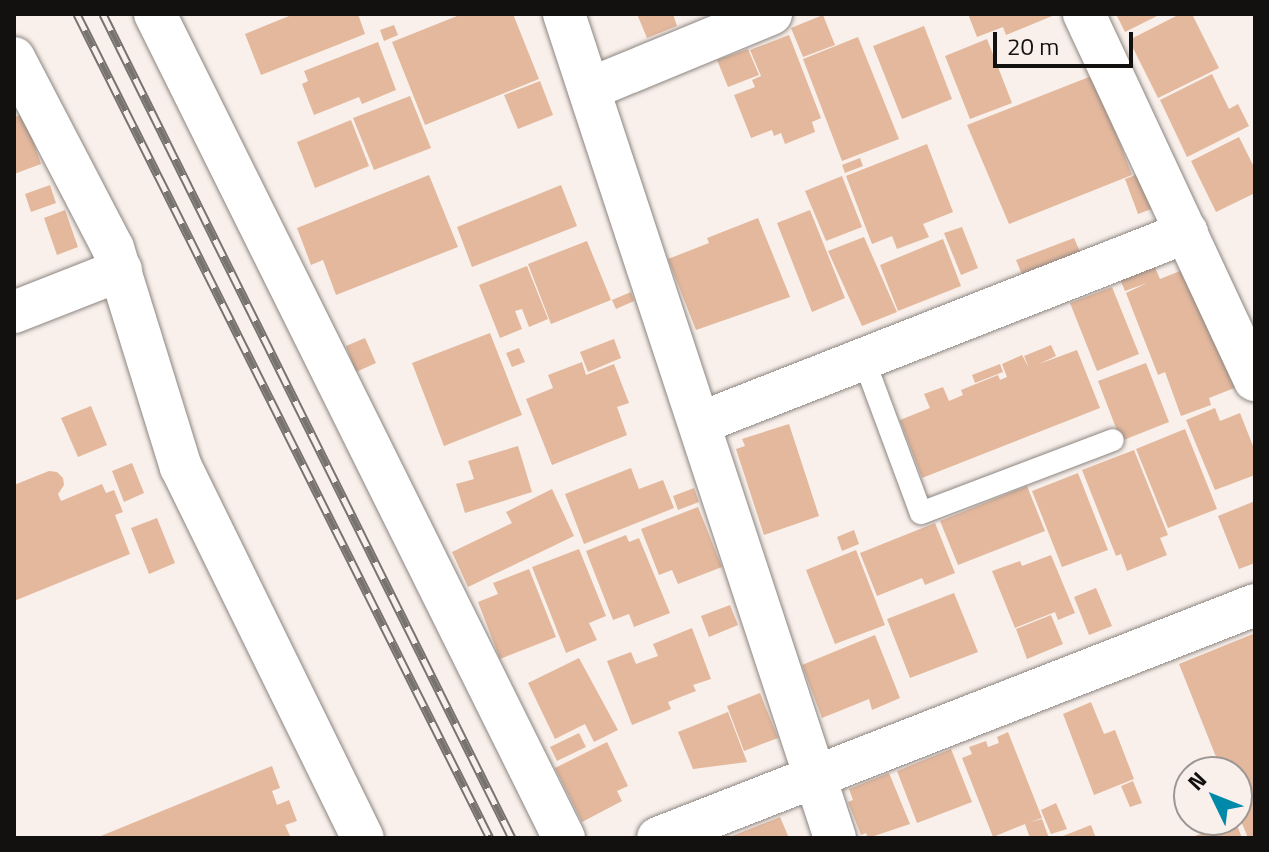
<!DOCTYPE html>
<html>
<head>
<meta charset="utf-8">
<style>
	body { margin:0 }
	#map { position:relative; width:1269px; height:852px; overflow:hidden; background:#f9f0eb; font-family:"Titillium Web",sans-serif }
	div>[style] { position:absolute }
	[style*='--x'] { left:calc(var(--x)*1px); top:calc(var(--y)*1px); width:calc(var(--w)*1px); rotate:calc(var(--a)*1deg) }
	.building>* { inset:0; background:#e3b89d }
	.roads { filter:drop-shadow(0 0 2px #8c8580) drop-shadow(0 0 2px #8c8580) }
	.lane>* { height:22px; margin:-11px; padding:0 11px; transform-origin:11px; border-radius:11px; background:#fff }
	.street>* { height:42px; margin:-21px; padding:0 21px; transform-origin:21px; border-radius:21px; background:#fff }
	.rail>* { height:9px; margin-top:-4.5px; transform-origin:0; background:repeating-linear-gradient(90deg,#f9f0eb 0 18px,#78736f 0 36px); box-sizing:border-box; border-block:2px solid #78736f }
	span { translate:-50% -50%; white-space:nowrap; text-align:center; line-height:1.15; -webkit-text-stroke:6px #f9f0eb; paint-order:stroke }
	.frame { position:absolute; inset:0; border:16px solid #13110f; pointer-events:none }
	.north { position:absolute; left:1173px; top:756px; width:80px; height:80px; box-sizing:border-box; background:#f9f0eb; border:2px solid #9d9793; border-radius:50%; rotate:313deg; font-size:22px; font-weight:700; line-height:32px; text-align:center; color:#13110f }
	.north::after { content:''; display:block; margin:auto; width:28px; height:36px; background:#0089a9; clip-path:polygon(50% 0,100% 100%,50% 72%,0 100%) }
	.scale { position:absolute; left:993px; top:32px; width:140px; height:36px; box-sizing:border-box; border:4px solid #13110f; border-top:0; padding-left:10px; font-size:24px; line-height:28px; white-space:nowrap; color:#13110f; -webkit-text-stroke:6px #f9f0eb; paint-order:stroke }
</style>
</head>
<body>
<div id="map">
	<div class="building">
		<i style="clip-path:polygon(294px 14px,358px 14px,365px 34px,261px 75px,245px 34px)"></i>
		<i style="clip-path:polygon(462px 14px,513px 14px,539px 79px,425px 125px,392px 42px)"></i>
		<i style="clip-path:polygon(637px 14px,673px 14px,677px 26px,647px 38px)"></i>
		<i style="clip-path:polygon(968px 14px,1057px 14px,1006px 35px,1003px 27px,977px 37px)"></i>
		<i style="clip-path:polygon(1116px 14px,1161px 14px,1125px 32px)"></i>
		<i style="clip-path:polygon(1180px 14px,1192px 14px,1219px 68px,1158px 98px,1129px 40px)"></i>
		<i style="clip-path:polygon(823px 15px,835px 45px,803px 57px,791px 28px)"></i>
		<i style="clip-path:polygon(394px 25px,398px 35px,384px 41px,380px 30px)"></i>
		<i style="clip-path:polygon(924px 26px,952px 99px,902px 119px,873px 46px)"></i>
		<i style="clip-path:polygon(789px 35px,821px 118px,812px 122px,815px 132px,785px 144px,781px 133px,774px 136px,772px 130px,751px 138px,734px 95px,755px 87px,752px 80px,761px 76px,750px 50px)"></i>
		<i style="clip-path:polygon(858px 37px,899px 139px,842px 161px,803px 59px)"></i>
		<i style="clip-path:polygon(987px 39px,1012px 103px,970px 119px,945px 56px)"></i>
		<i style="clip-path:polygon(378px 42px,396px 90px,362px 104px,359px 97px,314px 115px,302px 84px,308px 81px,304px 71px)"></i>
		<i style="clip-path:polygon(748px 49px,759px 75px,728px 87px,717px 60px)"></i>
		<i style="clip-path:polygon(1212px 74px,1229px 109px,1238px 104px,1249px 126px,1187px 157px,1160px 100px)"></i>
		<i style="clip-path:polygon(1094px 75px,1132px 175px,1009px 224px,967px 125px)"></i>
		<i style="clip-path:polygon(540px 81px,553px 115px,518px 129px,504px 95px)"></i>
		<i style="clip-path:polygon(410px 96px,431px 148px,374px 170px,353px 118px)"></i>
		<i style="clip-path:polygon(24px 114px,41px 164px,14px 174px,14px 117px)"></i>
		<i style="clip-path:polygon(351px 120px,369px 166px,315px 188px,297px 142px)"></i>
		<i style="clip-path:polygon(1239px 137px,1255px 169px,1255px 193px,1216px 212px,1191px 161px)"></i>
		<i style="clip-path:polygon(927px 144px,953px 212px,923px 224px,929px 237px,897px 249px,892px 236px,872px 244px,846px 176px)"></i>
		<i style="clip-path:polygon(860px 158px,863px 166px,845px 173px,842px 165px)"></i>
		<i style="clip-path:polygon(1141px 173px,1154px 208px,1138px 214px,1125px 179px)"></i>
		<i style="clip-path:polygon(429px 175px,458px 247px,336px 295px,323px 260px,311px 265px,297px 228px)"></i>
		<i style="clip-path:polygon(842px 176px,862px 227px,826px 241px,805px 191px)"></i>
		<i style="clip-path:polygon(50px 185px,56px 203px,31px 212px,25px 194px)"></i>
		<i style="clip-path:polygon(561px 185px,577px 226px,472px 267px,457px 227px)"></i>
		<i style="clip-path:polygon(65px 210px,78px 247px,57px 255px,44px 218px)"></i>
		<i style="clip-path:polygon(810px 210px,845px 298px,812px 312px,777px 223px)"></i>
		<i style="clip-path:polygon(758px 218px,790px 297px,696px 330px,668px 259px,709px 243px,707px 238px)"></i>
		<i style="clip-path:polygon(962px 227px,978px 268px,961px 275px,944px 233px)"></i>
		<i style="clip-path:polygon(864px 237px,897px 312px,862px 326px,828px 251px)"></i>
		<i style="clip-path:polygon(1074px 238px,1081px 254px,1023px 277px,1016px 260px)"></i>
		<i style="clip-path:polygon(943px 239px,961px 286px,898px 311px,880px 265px)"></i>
		<i style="clip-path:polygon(587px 241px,611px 300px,551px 324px,528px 264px)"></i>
		<i style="clip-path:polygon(1154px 265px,1160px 279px,1185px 269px,1237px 387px,1209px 398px,1211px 405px,1181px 416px,1165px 372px,1158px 375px,1126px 293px,1147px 283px,1125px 291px,1120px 279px)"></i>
		<i style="clip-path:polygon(527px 266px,548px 319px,529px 327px,522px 309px,515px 311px,522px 329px,500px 338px,479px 285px)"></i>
		<i style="clip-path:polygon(1112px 287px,1139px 354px,1097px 371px,1070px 303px)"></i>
		<i style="clip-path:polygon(631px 292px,634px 301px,616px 309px,612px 300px)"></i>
		<i style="clip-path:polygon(490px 333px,522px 415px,444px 446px,412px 363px)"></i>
		<i style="clip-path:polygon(365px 338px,376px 363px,356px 372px,346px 346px)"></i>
		<i style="clip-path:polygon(614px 339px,621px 358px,588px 372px,580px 352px)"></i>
		<i style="clip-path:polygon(1051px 345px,1056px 356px,1039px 364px,1077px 350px,1100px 408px,922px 478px,900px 420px,930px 408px,924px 394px,943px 387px,949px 401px,963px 395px,961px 390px,998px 375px,1000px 380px,1007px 377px,1002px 364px,1022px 355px,1029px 368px,1024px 356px)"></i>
		<i style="clip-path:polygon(519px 348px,525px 362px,512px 367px,506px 353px)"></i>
		<i style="clip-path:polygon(582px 362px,586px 375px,614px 364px,629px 403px,617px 407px,627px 435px,552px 465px,526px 399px,553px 388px,548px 375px)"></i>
		<i style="clip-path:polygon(1146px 363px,1169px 422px,1121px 441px,1098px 381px)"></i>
		<i style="clip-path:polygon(1000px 364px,1003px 372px,975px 383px,972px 375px)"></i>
		<i style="clip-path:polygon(91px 406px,107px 445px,78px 457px,61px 418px)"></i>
		<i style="clip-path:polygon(1215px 408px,1220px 421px,1240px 413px,1255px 451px,1255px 475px,1215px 490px,1186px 420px)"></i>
		<i style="clip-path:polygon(789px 424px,819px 516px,764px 535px,736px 449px,745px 446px,742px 439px)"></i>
		<i style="clip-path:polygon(1185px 429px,1217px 509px,1168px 528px,1136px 449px)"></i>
		<i style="clip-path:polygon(518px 446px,532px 492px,465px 513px,456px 484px,474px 479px,468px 461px)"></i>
		<i style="clip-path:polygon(1134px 450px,1168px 535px,1160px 538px,1167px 555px,1127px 571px,1121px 554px,1116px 556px,1082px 470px)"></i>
		<i style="clip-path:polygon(132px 463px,144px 493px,124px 502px,112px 471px)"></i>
		<i style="clip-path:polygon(631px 468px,639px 489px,663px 480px,674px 508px,584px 544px,565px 494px)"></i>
		<i style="clip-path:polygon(49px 471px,57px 472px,63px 478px,64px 485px,58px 494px,61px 501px,102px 484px,106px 493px,114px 490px,123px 512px,115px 515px,130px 554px,14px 601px,14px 485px)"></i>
		<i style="clip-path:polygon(1078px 473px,1108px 550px,1062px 567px,1032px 491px)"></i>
		<i style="clip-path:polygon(1027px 486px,1045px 531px,958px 565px,940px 521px)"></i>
		<i style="clip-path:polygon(694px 488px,699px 502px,678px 510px,673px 496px)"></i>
		<i style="clip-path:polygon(552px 489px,574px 536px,468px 587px,452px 552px,512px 523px,506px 512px)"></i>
		<i style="clip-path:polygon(1255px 501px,1255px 563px,1239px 569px,1218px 516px)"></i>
		<i style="clip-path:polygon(698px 507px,722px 567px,678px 584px,672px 570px,659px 575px,641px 529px)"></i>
		<i style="clip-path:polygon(157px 518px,175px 563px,149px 574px,131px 528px)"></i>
		<i style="clip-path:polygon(935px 523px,955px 573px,925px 585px,922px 578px,877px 596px,860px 553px)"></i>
		<i style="clip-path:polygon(854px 530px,859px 544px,842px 551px,837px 537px)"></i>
		<i style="clip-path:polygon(626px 535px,629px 542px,639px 538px,670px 613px,634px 627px,629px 614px,613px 620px,586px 551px)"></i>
		<i style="clip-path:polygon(579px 549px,606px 616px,589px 623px,597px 640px,566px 653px,532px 567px)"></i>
		<i style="clip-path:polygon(856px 550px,885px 625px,835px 644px,806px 570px)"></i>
		<i style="clip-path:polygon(1051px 555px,1075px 613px,1058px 620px,1055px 612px,1015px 628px,992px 571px,1020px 561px,1022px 566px)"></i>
		<i style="clip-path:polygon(529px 569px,556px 637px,500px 659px,478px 602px,498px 594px,493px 583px)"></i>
		<i style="clip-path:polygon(1096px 588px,1112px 626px,1089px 635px,1074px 597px)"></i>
		<i style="clip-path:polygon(954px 593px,978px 652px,910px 678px,887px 619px)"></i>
		<i style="clip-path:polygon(730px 605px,738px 625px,709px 637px,701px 616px)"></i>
		<i style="clip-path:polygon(1051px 615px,1063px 644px,1027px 659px,1016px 629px)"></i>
		<i style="clip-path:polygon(692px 628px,711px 679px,693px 685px,696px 691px,668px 702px,671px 709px,632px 725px,607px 661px,631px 652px,636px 664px,658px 656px,653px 644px)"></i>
		<i style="clip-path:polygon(1253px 634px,1255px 838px,1248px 838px,1237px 811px,1237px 772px,1222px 772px,1179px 664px)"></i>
		<i style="clip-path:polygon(875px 635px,900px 698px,872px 710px,869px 699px,822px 718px,802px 665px)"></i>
		<i style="clip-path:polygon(579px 658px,618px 730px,594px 742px,585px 724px,555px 739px,528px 683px)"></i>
		<i style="clip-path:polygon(760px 693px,778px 738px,744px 751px,727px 706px)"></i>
		<i style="clip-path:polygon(1091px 702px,1104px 734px,1115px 730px,1134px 779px,1094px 795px,1063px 714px)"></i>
		<i style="clip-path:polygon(728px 712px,747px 762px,693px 769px,678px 732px)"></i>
		<i style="clip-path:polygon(1008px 732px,1042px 818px,1030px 822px,1042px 819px,1049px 838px,1030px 838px,1025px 824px,993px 837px,962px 758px,972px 754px,969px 747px,986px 741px,988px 747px,999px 743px,997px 737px)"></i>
		<i style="clip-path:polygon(579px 733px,586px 747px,557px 761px,550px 747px)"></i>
		<i style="clip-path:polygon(607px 742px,628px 786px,617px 791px,622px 801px,582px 822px,555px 768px)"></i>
		<i style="clip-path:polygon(951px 749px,972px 802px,917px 823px,897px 771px)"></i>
		<i style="clip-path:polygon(272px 766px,280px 788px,272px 791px,277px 805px,289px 800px,297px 821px,285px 825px,291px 838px,96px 838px)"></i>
		<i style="clip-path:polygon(889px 773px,910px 824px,868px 838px,866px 833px,861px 835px,848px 802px,853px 800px,849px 789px)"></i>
		<i style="clip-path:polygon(1133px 781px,1142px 803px,1130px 807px,1121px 786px)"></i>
		<i style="clip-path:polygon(1056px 803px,1067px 829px,1051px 834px,1041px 810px)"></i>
		<i style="clip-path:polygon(780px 817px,789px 838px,727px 838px)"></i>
		<i style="clip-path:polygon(1235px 820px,1242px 838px,1190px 838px)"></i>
		<i style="clip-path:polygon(1091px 825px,1096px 838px,1058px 838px)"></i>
	</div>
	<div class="roads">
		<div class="lane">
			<i style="--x:864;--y:360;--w:163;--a:69.6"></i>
			<i style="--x:921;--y:513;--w:205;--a:-20.8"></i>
		</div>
		<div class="street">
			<i style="--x:155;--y:14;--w:920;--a:63.6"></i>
			<i style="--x:564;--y:14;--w:867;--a:71.79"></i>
			<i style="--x:1084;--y:14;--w:404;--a:65"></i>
			<i style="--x:14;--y:58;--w:214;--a:62.5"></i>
			<i style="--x:113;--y:248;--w:229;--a:72.8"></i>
			<i style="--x:181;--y:467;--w:413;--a:63.9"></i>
			<i style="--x:589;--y:89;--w:197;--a:-22.4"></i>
			<i style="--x:14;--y:312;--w:115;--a:-21.4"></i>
			<i style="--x:700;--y:423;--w:523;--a:-21.41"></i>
			<i style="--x:658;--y:838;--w:641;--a:-21.32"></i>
		</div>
	</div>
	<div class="rail">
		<i style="--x:77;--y:14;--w:922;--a:63.38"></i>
		<i style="--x:103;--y:14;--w:920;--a:63.6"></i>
	</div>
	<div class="frame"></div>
	<div class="north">N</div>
	<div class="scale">20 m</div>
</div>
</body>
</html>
